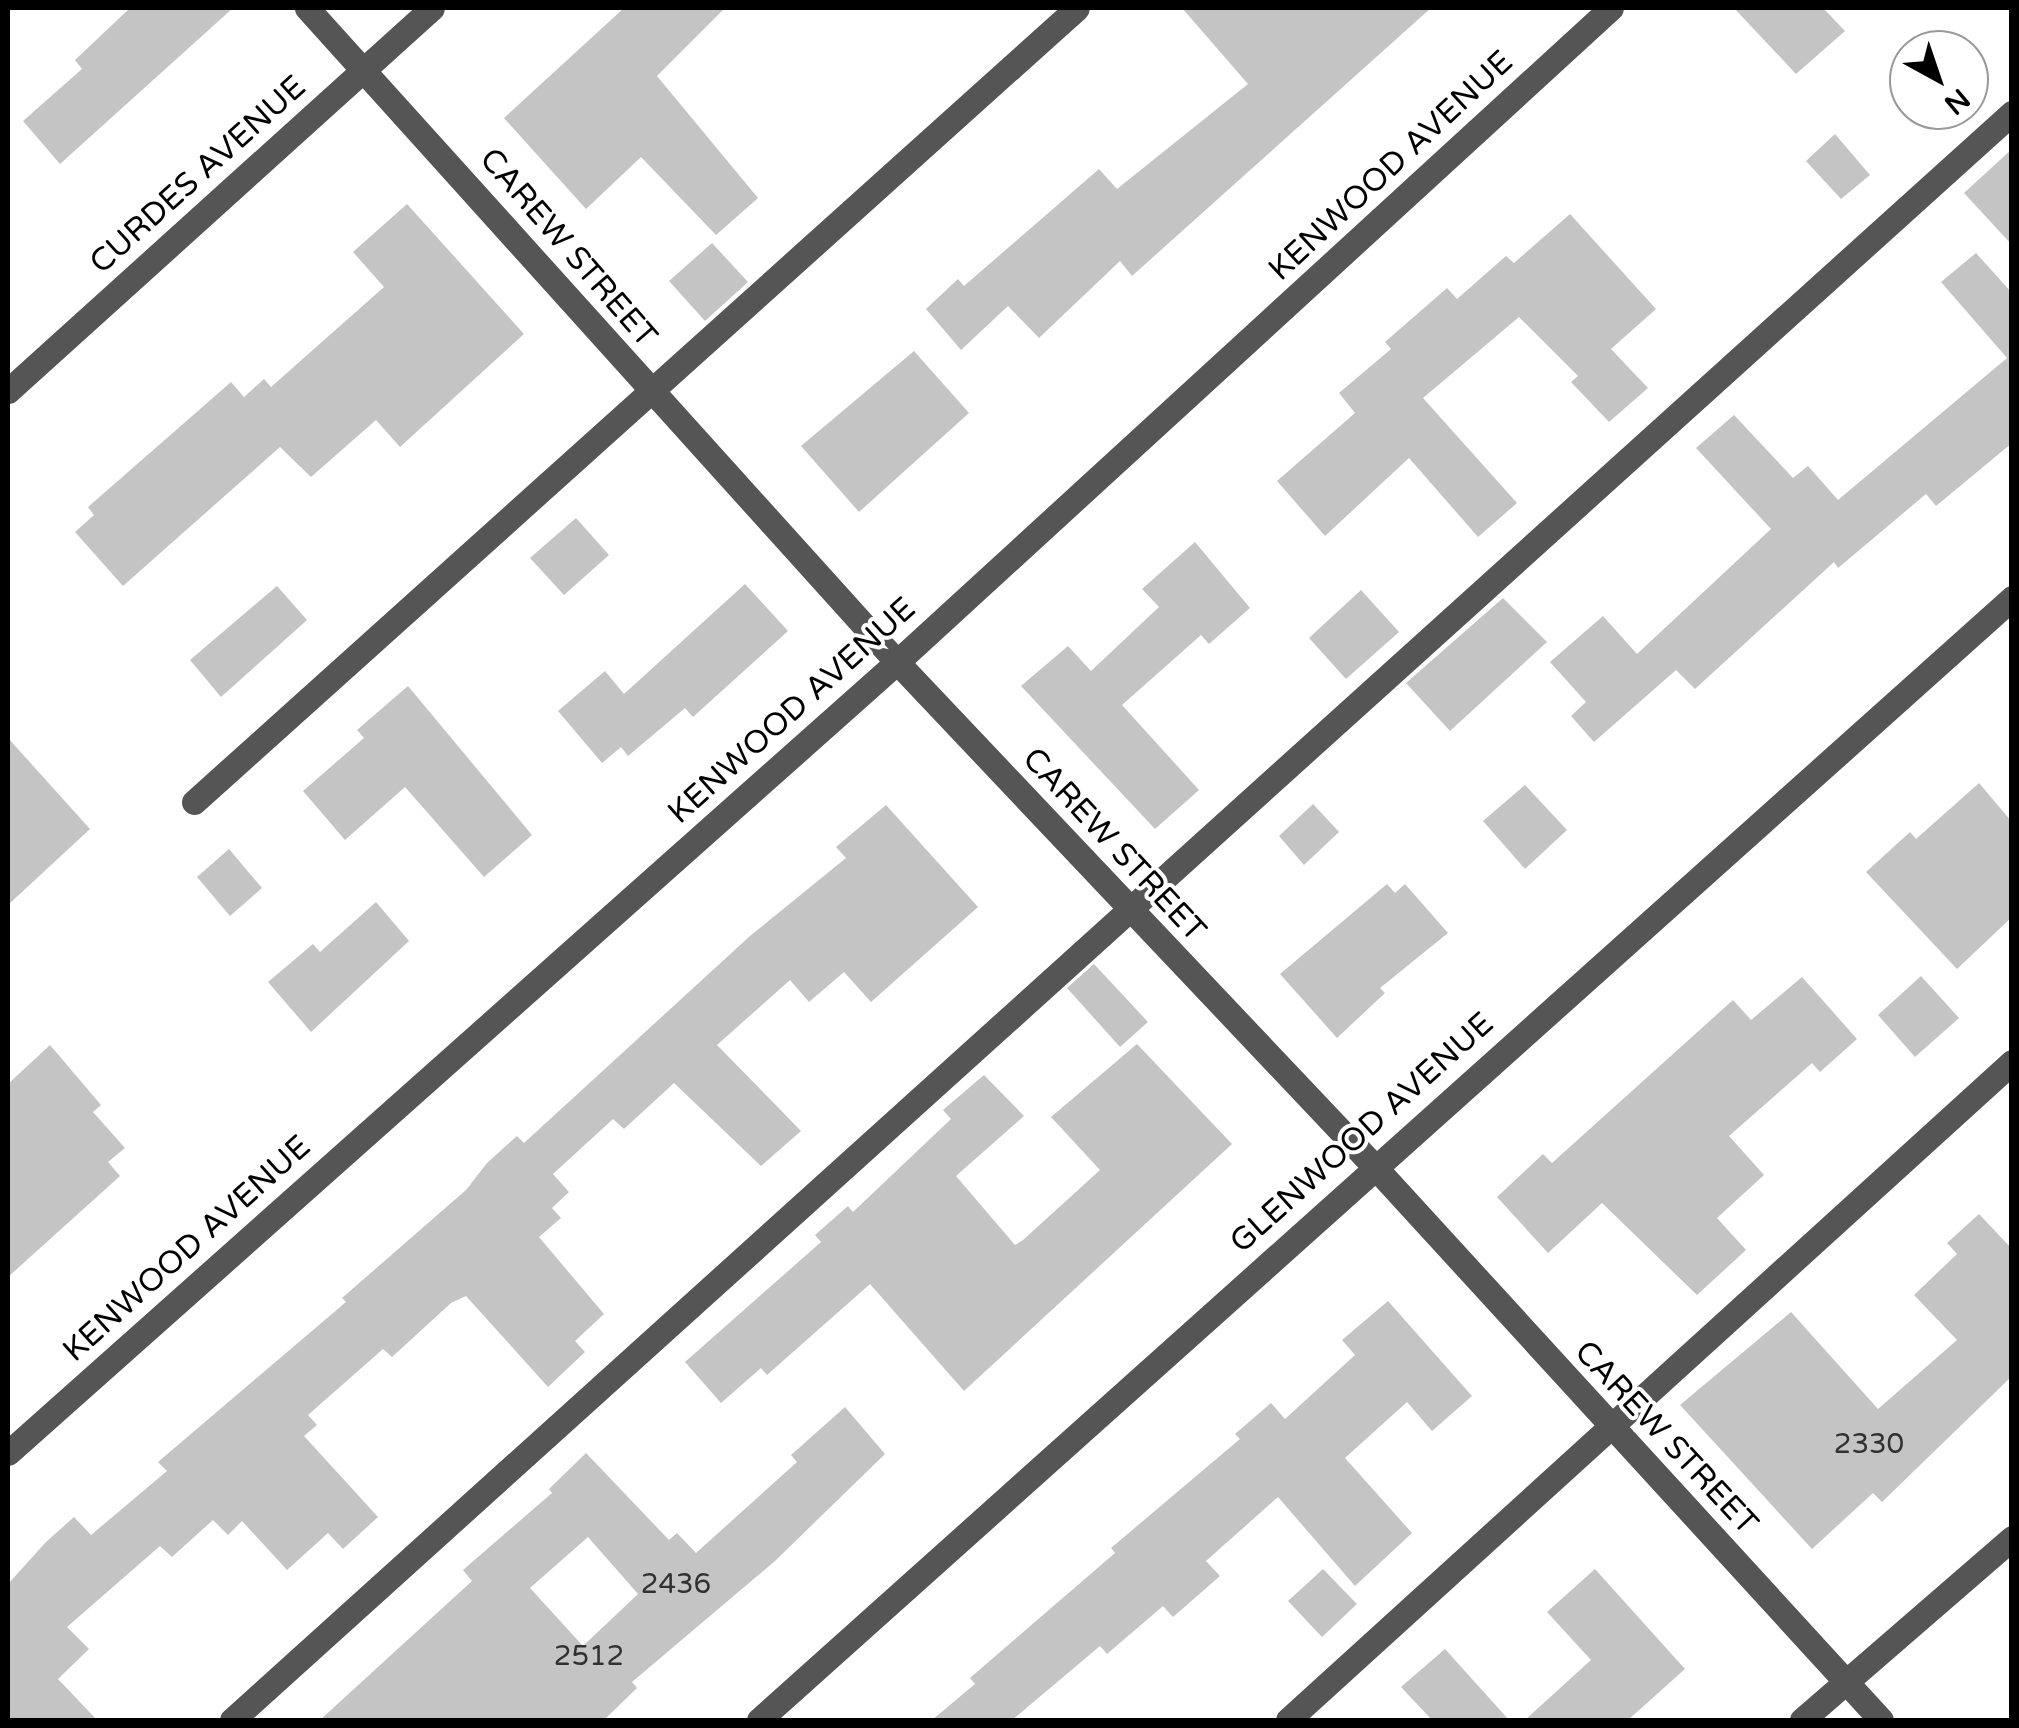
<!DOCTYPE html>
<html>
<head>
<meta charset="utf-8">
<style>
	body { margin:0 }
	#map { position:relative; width:2019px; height:1728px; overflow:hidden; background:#fff; font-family:"Varela Round",sans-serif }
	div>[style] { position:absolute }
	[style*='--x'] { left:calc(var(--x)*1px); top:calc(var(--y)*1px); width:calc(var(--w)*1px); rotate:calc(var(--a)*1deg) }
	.building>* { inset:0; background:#c4c4c4 }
	.minor>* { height:25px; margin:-12.5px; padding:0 12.5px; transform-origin:12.5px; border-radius:12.5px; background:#555 }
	span { translate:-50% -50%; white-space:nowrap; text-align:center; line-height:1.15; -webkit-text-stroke:8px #fff; paint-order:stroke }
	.number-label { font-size:28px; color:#313131 }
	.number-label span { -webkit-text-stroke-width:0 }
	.street-label { font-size:32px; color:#000 }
	.frame { position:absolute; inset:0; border:10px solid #000; pointer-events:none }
	.north { position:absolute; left:1889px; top:30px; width:100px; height:100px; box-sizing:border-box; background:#fff; border:2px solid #999; border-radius:50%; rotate:140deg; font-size:28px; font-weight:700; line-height:40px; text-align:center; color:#000 }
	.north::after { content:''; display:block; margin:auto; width:35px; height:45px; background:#000; clip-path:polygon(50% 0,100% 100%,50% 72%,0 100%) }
</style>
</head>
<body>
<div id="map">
	<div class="building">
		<i style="clip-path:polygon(130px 8px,233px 8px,60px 164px,23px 121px,82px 69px,75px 60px)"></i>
		<i style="clip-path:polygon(624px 8px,725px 8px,657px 76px,758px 198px,716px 235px,641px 157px,586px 209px,504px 118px)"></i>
		<i style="clip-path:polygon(1182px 8px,1431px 8px,1132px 276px,1120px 261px,1039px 338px,1008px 306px,961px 350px,926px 309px,958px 279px,964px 286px,1099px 169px,1117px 189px,1248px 84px)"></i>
		<i style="clip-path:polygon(1734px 8px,1823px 8px,1845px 31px,1796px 74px)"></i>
		<i style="clip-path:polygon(1835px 134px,1870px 175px,1841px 199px,1806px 161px)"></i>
		<i style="clip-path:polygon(2012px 149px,2012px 245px,1964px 193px)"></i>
		<i style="clip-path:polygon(407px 204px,524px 334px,400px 447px,376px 420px,311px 477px,280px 447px,123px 586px,75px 532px,94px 515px,88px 507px,231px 382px,244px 397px,264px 379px,271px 387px,384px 287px,353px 252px)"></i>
		<i style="clip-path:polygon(1570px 214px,1656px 309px,1611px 349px,1648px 388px,1609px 422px,1571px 382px,1578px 376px,1519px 317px,1423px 398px,1517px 503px,1478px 537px,1409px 458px,1325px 536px,1277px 481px,1355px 413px,1339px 393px,1391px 349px,1385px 342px,1447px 288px,1457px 299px,1506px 256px,1514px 263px)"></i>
		<i style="clip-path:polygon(712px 243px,748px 282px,705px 321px,669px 281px)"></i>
		<i style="clip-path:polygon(1976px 253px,2012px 293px,2012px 443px,1936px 506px,1926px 494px,1838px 568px,1834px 562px,1695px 689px,1676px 670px,1594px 742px,1571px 716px,1586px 702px,1550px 662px,1603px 616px,1637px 654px,1771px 529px,1696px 448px,1734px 415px,1793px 478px,1808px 466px,1838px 500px,2007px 358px,1941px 282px)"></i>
		<i style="clip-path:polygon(914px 351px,969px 413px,859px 512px,801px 446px)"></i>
		<i style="clip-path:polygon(576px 518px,609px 555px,564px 595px,530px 558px)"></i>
		<i style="clip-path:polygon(1195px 542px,1250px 608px,1209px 644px,1201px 635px,1122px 705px,1199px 790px,1155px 829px,1021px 686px,1068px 646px,1091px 671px,1159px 607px,1142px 589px)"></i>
		<i style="clip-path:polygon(745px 584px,788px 631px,693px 717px,685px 708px,628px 756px,621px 747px,602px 763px,558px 711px,605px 671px,624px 694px)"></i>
		<i style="clip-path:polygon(277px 586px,307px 620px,221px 697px,190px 660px)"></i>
		<i style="clip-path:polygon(1361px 590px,1399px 632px,1346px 679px,1309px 638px)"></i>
		<i style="clip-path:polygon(1503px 598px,1547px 642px,1450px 731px,1406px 683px)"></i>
		<i style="clip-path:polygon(408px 686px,532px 835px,484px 877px,405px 787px,345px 840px,303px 791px,364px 738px,357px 730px)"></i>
		<i style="clip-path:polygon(8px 738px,90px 829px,8px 905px)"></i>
		<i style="clip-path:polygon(1979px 783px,2012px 822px,2012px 917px,1957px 969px,1866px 872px,1910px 832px,1916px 839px)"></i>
		<i style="clip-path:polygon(1525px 785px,1567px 830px,1525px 869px,1483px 821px)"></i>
		<i style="clip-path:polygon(1313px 804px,1339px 832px,1304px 865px,1279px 836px)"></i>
		<i style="clip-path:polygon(886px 805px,978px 907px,871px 1002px,844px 972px,809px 1002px,790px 980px,717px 1045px,801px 1131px,761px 1166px,674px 1083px,624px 1129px,613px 1119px,553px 1174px,569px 1192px,552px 1208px,561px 1218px,539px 1237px,604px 1314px,575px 1341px,585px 1352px,548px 1387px,466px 1296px,451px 1303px,392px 1357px,383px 1349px,308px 1415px,317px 1425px,304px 1436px,378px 1517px,343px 1549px,328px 1533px,287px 1570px,242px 1521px,228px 1535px,213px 1520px,172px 1557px,160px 1546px,67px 1627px,89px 1649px,58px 1679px,97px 1720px,8px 1720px,8px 1584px,46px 1542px,74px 1517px,91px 1535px,167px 1471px,158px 1462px,346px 1302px,342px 1298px,466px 1190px,487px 1163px,517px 1136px,524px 1143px,750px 936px,846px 858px,836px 847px)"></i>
		<i style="clip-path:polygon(229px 849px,262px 888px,230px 916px,197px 877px)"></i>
		<i style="clip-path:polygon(1387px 884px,1395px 893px,1405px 884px,1448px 933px,1380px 988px,1385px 993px,1337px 1038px,1280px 974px)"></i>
		<i style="clip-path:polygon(376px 902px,409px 941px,311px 1032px,268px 982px,313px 944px,320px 952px)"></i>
		<i style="clip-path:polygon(1094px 964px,1148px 1022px,1120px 1047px,1067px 988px)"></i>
		<i style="clip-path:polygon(1921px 976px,1959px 1018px,1915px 1057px,1878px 1015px)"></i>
		<i style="clip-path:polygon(1802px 977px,1857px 1039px,1820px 1072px,1812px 1063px,1729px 1136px,1764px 1175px,1717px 1218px,1746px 1250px,1697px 1295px,1602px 1203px,1548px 1253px,1497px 1197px,1543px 1154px,1552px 1163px,1733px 1000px,1751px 1020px)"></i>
		<i style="clip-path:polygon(1137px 1044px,1232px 1144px,964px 1391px,870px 1284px,767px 1375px,761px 1368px,721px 1403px,685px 1362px,821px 1242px,815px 1235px,848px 1206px,853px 1212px,951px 1119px,943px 1110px,984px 1075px,1024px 1116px,956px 1176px,1015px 1245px,1023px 1240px,1100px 1170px,1051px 1117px)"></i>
		<i style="clip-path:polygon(50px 1045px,101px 1105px,93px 1112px,125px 1148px,108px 1162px,120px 1176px,8px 1277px,8px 1084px)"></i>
		<i style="clip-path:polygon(1979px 1214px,2012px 1249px,2012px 1376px,1882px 1502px,1873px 1493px,1812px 1549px,1680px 1405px,1791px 1312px,1878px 1409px,1957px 1340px,1914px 1295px,1957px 1254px,1947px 1243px)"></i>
		<i style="clip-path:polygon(1388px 1301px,1472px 1396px,1432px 1431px,1407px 1402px,1345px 1458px,1412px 1533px,1355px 1586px,1278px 1497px,1206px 1561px,1220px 1576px,1173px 1617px,1163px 1606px,1107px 1654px,1100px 1646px,1012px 1720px,932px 1720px,975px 1684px,970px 1678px,1115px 1553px,1111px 1548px,1240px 1439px,1235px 1434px,1271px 1403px,1285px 1419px,1355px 1355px,1342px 1340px)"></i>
		<i style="clip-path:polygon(evenodd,845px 1407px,885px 1454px,775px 1561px,632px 1682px,637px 1688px,604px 1720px,320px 1720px,472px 1581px,463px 1570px,552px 1493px,549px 1489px,586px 1453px,669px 1540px,677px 1533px,696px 1553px,797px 1462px,791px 1455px,845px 1407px,588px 1537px,638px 1594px,583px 1646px,530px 1588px,588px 1537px)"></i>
		<i style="clip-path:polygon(1323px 1569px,1357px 1604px,1322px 1637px,1288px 1601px)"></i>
		<i style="clip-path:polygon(1595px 1569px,1685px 1669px,1628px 1720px,1525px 1720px,1591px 1660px,1547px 1612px)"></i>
		<i style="clip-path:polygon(1445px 1649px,1509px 1720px,1432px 1720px,1401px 1687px)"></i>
	</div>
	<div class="minor">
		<i style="--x:307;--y:8;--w:881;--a:47.95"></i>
		<i style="--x:897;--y:662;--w:693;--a:46.58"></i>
		<i style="--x:1373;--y:1165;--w:752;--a:47.53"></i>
		<i style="--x:8;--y:391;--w:571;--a:-42.09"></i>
		<i style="--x:194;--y:802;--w:1187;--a:-41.96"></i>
		<i style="--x:8;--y:1453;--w:1190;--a:-41.66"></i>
		<i style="--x:897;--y:662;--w:968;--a:-42.49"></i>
		<i style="--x:232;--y:1720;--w:2398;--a:-42.08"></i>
		<i style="--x:759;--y:1720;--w:1682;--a:-41.84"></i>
		<i style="--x:1288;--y:1720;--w:978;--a:-42.27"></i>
		<i style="--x:1802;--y:1720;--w:278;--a:-40.9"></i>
	</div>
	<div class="number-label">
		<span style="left:1869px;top:1444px">2330</span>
		<span style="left:676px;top:1584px">2436</span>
		<span style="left:589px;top:1656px">2512</span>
	</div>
	<div class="street-label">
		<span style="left:1391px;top:166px;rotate:-43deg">KENWOOD AVENUE</span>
		<span style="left:198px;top:175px;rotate:-42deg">CURDES AVENUE</span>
		<span style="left:568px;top:248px;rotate:49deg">CAREW STREET</span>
		<span style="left:792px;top:711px;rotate:-42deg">KENWOOD AVENUE</span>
		<span style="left:1114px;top:845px;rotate:47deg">CAREW STREET</span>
		<span style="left:1362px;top:1133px;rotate:-42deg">GLENWOOD AVENUE</span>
		<span style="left:187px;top:1249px;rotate:-42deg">KENWOOD AVENUE</span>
		<span style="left:1666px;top:1438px;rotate:47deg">CAREW STREET</span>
	</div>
	<div class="frame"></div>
	<div class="north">N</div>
</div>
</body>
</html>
